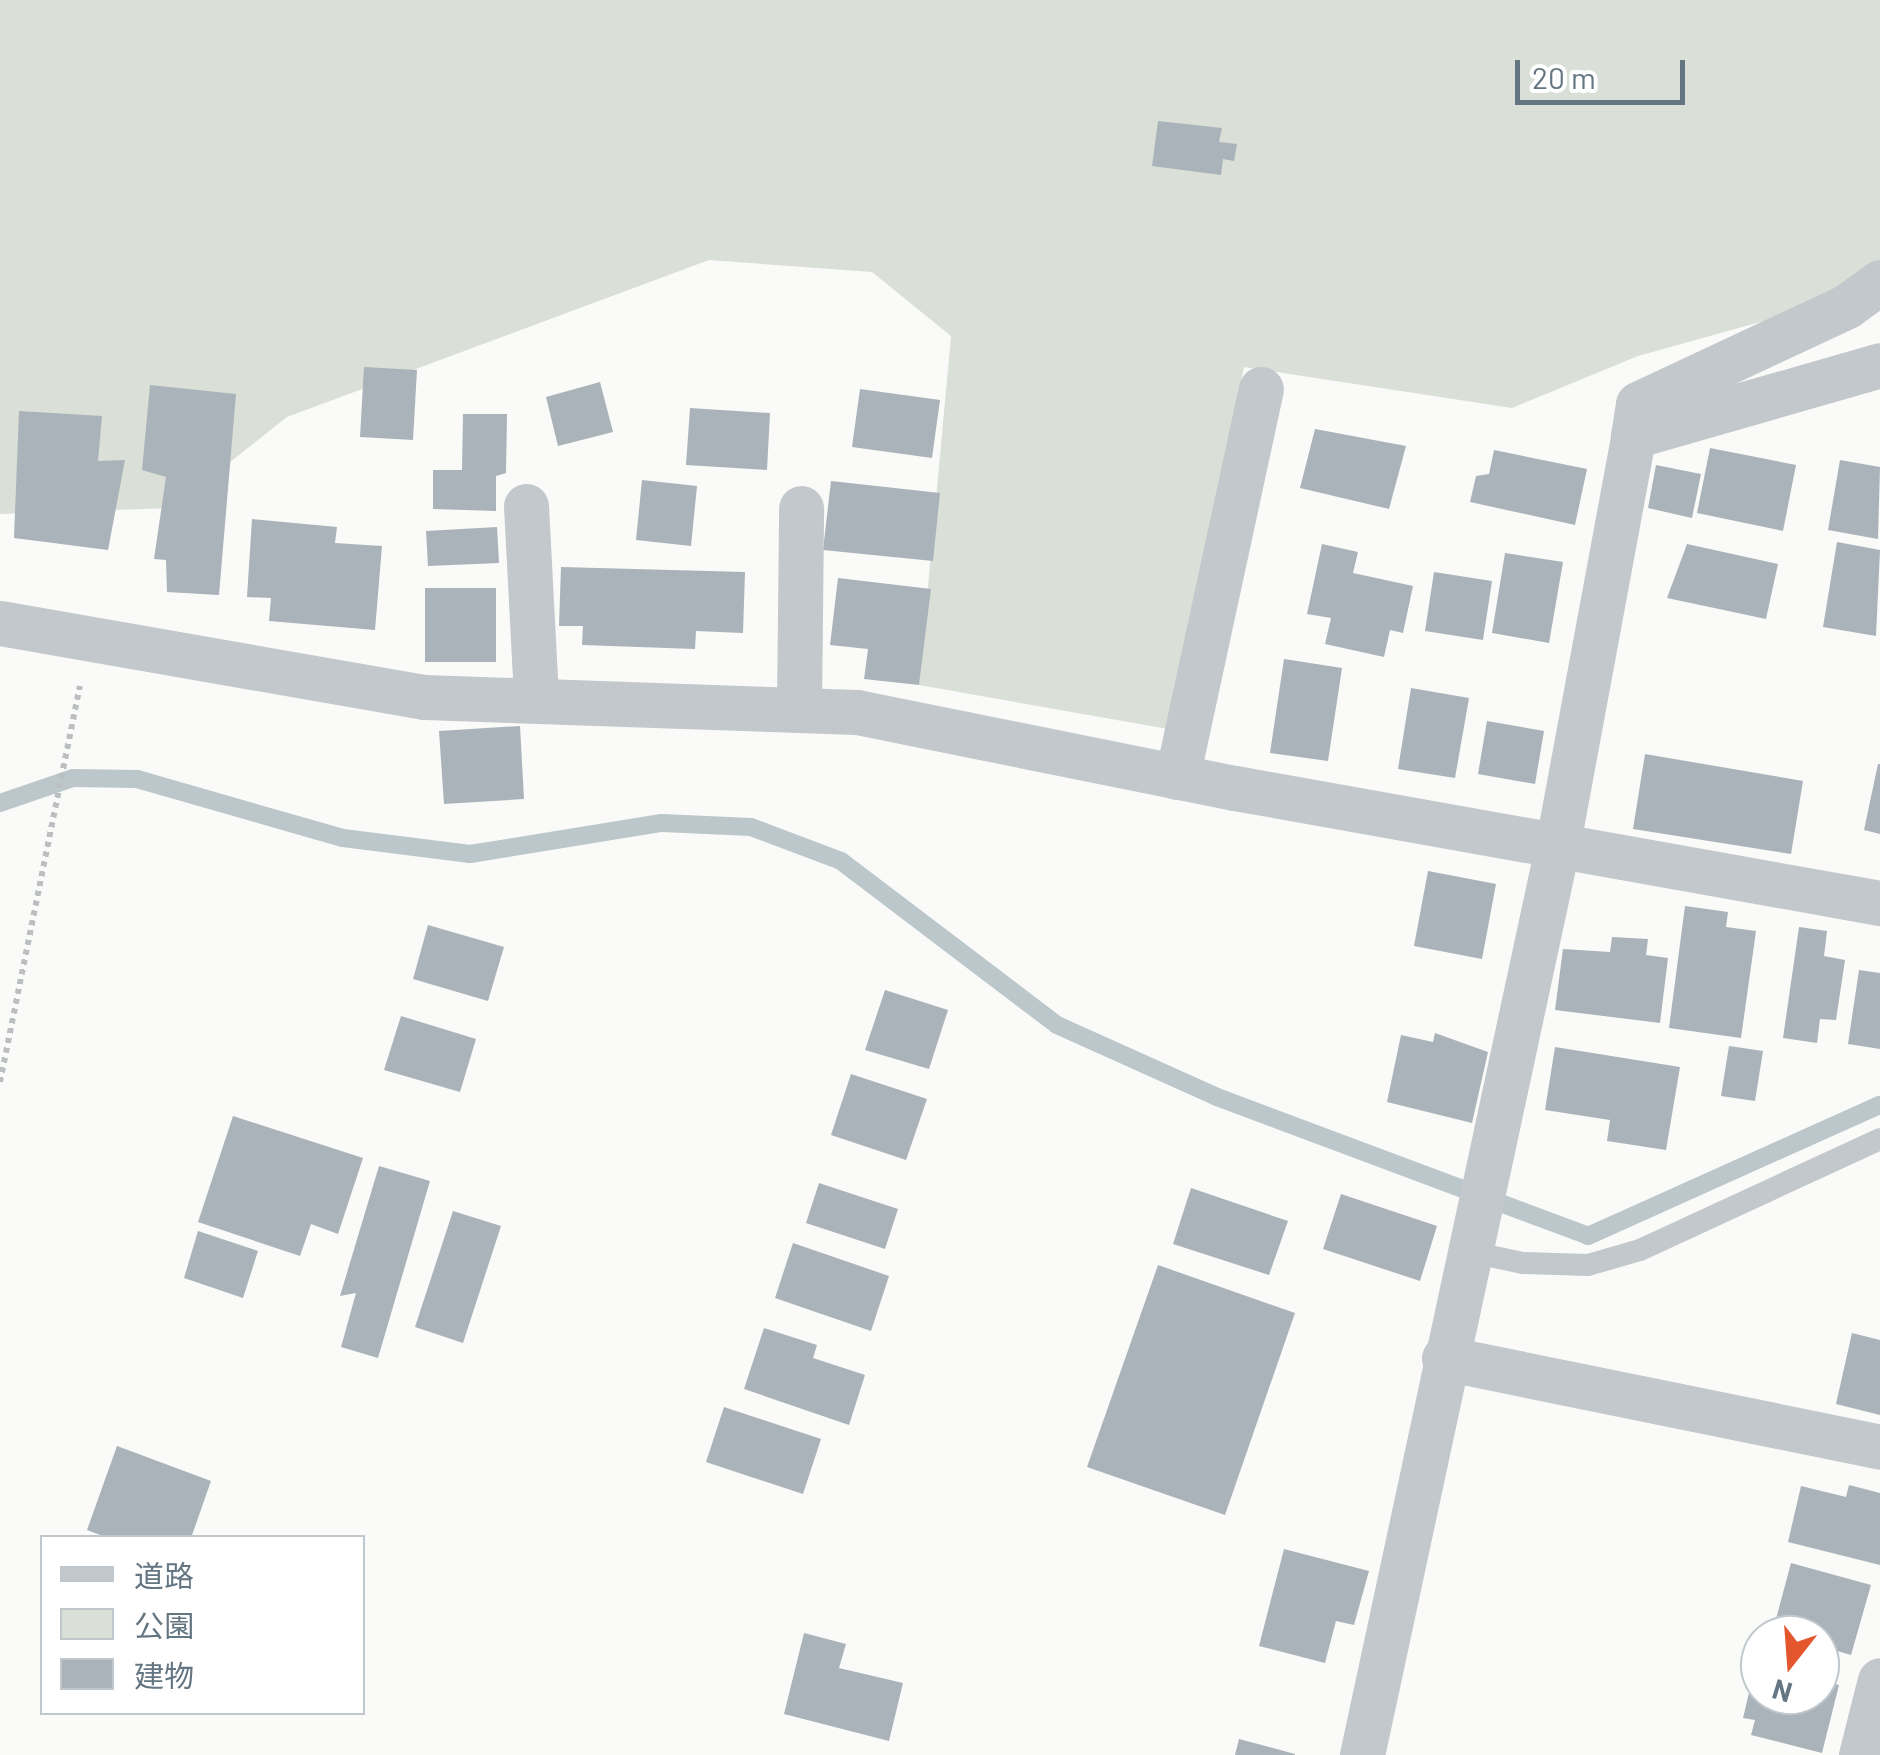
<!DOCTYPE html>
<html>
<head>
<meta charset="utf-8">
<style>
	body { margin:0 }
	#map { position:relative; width:1880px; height:1755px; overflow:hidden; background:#fafaf8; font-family:Barlow,"Noto Sans JP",sans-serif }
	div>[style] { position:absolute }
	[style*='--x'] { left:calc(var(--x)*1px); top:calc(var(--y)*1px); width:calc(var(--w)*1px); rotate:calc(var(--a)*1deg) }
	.green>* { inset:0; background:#dadfd7 }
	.stream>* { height:18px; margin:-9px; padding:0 9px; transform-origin:9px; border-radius:9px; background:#bbc7cb }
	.building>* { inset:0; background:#aab3b9 }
	.path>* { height:6px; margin-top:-3px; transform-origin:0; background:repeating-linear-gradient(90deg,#bbbfc2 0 5px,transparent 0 10px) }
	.service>* { height:22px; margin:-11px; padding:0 11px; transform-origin:11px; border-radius:11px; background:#c3c8cc }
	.minor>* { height:45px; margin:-22.5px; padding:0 22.5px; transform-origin:22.5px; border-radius:22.5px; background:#c3c8cc }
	span { translate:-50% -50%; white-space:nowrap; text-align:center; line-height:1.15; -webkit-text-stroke:10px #fff; paint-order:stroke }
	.legend { position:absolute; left:40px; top:1535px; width:325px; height:180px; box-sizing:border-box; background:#fff; border:2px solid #c1c8cd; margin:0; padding:12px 18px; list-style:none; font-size:30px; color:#657683 }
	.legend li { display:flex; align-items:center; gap:20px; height:50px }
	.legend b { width:50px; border:2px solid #c1c8cd }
	.north { position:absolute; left:1740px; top:1615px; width:100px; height:100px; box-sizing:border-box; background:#fff; border:2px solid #c1c8cd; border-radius:50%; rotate:197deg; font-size:28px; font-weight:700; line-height:40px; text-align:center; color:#657683 }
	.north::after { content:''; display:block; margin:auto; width:35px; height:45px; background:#e4572e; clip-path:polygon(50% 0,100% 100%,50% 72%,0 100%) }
	.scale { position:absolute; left:1515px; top:60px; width:170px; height:45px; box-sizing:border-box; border:5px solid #657683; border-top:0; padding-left:12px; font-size:30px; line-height:35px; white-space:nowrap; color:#657683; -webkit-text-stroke:8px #fff; paint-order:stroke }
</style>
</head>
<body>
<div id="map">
	<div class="green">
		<i style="clip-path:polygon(0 0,1880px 0,1880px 273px,1818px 306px,1638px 356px,1512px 408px,1244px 367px,1168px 729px,919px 685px,951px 336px,872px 272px,709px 260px,287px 417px,172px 508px,0 514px)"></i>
	</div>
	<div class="stream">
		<i style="--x:0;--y:803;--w:77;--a:-18.9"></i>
		<i style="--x:73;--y:778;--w:64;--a:0.9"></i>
		<i style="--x:137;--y:779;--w:214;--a:16"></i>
		<i style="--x:343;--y:838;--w:128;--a:7.2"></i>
		<i style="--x:470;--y:854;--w:194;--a:-9.2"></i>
		<i style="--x:662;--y:823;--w:89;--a:2.6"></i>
		<i style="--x:751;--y:827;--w:96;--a:20.7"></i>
		<i style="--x:841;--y:861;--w:271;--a:37.2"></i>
		<i style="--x:1057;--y:1025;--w:175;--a:24.2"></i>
		<i style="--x:1217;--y:1097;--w:396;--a:20.5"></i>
		<i style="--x:1588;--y:1236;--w:320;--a:-24.2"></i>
	</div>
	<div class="building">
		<i style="clip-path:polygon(1158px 121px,1222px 128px,1219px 142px,1237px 144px,1234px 161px,1223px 159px,1221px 175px,1152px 166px)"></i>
		<i style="clip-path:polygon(364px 367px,417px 370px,413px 440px,360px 437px)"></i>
		<i style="clip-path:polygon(600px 382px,613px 432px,558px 446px,546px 397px)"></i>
		<i style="clip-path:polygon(150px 385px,236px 394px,219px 595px,167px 592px,166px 560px,154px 559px,166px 477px,142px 470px)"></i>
		<i style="clip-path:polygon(860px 389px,940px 400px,932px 458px,852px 447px)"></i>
		<i style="clip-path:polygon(690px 408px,770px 413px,767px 470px,686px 465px)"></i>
		<i style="clip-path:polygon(19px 411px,102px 416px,98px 461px,125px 460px,108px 550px,14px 538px)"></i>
		<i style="clip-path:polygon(463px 414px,507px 414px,506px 473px,496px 476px,496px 511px,433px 509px,433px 470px,462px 470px)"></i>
		<i style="clip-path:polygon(1315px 429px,1406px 446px,1389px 509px,1300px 488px)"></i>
		<i style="clip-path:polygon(1710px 448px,1796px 465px,1783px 531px,1697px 513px)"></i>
		<i style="clip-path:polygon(1494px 450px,1587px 469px,1575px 525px,1470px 502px,1476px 476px,1489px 474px)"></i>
		<i style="clip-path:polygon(1840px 460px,1880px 467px,1878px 539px,1828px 530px)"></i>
		<i style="clip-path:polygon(1656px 465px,1701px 474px,1692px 518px,1648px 508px)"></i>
		<i style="clip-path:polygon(642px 480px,697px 486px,691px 546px,636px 540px)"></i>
		<i style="clip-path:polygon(831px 481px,940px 493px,933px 561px,823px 550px)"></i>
		<i style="clip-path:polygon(252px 519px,337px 527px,335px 543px,382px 546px,375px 630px,269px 621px,271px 598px,247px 597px)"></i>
		<i style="clip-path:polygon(497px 527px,499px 563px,428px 566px,426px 531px)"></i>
		<i style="clip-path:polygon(1837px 542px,1880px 550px,1876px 636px,1823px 627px)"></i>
		<i style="clip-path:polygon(1322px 544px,1358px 552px,1353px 573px,1413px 586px,1403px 633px,1390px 630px,1384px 657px,1325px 644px,1331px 618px,1307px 614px)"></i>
		<i style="clip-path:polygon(1687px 544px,1778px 564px,1766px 619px,1667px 598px)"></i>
		<i style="clip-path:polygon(1505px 553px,1563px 562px,1549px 643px,1492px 633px)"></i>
		<i style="clip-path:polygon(561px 567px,745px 572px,743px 633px,696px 631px,695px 649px,582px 645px,583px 626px,559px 626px)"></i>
		<i style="clip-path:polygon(1434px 572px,1492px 581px,1483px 640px,1425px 631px)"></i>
		<i style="clip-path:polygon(838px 578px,931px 589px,919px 685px,864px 679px,868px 649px,830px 645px)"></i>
		<i style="clip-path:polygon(425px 588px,496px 588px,496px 662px,425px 662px)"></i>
		<i style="clip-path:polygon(1284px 659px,1342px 668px,1328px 761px,1270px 753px)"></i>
		<i style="clip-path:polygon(1411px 688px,1469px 698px,1455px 778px,1398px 769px)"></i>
		<i style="clip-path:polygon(1487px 721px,1544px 731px,1535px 784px,1478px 774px)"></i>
		<i style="clip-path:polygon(520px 726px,524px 799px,444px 804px,439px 731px)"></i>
		<i style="clip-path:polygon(1645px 754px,1803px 781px,1791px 854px,1633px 829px)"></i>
		<i style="clip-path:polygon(1878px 764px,1880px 764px,1880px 834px,1864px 830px)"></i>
		<i style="clip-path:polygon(1428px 871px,1496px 884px,1482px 959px,1414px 946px)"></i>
		<i style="clip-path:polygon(1685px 906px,1728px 912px,1726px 927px,1756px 931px,1741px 1038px,1669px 1028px)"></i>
		<i style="clip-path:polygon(428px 925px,504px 947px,488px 1001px,413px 979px)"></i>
		<i style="clip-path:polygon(1799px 927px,1827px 931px,1824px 956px,1845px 960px,1836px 1020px,1820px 1019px,1817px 1043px,1783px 1038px)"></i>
		<i style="clip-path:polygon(1612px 937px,1648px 939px,1646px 955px,1668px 958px,1660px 1023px,1555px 1010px,1563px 949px,1610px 952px)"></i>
		<i style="clip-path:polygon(1859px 970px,1880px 973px,1880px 1049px,1848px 1044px)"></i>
		<i style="clip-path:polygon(885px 990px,948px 1010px,929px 1069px,865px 1050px)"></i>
		<i style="clip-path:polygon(401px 1016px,476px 1039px,460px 1092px,384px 1070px)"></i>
		<i style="clip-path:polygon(1435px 1033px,1488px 1052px,1472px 1123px,1387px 1102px,1401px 1035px,1433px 1042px)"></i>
		<i style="clip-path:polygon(1729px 1046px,1763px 1051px,1755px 1101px,1721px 1096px)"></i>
		<i style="clip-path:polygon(1555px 1047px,1680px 1067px,1666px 1150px,1607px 1141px,1610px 1120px,1545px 1110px)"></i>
		<i style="clip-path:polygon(851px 1074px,927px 1099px,906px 1160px,831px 1135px)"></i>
		<i style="clip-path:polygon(233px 1116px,363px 1158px,338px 1234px,311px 1224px,300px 1256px,198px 1222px)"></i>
		<i style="clip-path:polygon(379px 1166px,430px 1181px,378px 1358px,341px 1347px,356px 1293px,340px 1296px)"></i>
		<i style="clip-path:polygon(819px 1183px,898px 1209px,885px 1249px,806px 1223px)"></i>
		<i style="clip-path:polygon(1191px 1188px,1288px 1221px,1269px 1275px,1173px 1244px)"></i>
		<i style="clip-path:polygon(1341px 1194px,1437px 1226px,1420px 1281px,1323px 1249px)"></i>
		<i style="clip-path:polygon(453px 1211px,501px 1226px,463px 1343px,415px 1327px)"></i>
		<i style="clip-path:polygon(198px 1231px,258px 1251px,243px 1298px,184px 1278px)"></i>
		<i style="clip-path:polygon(793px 1243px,889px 1276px,871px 1331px,775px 1298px)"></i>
		<i style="clip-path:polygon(1158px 1265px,1295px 1313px,1225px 1515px,1087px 1467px)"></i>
		<i style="clip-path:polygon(764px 1328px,817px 1345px,813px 1358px,865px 1375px,849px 1425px,744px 1389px)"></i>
		<i style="clip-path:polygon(1852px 1333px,1880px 1340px,1880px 1415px,1836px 1404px)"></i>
		<i style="clip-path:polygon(724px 1407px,821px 1439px,803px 1494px,706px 1462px)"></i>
		<i style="clip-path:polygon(117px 1446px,211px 1481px,191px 1538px,108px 1538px,87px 1530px)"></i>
		<i style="clip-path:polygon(1849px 1485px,1880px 1493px,1880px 1565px,1788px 1542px,1801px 1486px,1846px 1497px)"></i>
		<i style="clip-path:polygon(1284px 1549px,1369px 1571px,1354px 1625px,1336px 1621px,1325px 1663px,1259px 1646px)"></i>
		<i style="clip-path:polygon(1791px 1563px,1871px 1585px,1851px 1655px,1820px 1646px,1820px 1635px,1772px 1634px)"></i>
		<i style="clip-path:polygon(804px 1633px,846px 1644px,839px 1668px,903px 1683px,889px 1741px,784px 1714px)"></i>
		<i style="clip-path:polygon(1756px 1663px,1760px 1695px,1820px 1695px,1820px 1680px,1839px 1685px,1822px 1753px,1751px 1735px,1755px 1720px,1743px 1718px)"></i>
		<i style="clip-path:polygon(1239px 1739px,1295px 1754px,1295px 1755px,1235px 1755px)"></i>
	</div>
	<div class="path">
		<i style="--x:0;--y:1082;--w:404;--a:-78.6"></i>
	</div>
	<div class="service">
		<i style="--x:1466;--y:1251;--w:58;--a:11.9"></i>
		<i style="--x:1523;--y:1263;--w:65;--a:1.8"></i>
		<i style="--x:1588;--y:1265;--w:54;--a:-16.1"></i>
		<i style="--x:1640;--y:1250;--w:264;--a:-24.8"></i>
	</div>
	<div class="minor">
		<i style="--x:1633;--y:436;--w:32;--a:-81"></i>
		<i style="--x:1638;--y:404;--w:231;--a:-25.1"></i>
		<i style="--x:1847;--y:306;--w:41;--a:-36"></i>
		<i style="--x:526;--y:506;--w:194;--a:87"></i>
		<i style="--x:0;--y:623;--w:431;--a:9.9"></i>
		<i style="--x:425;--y:697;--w:432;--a:2"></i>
		<i style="--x:857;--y:712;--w:386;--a:11.4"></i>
		<i style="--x:1235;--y:788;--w:655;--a:10.11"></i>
		<i style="--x:799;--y:709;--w:201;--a:-89.4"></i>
		<i style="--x:1177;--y:777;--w:397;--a:-77.8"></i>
		<i style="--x:1444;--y:1358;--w:445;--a:11.5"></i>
		<i style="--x:1362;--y:1755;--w:928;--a:-77.87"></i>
		<i style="--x:1557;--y:848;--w:419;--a:-79.5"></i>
		<i style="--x:1633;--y:436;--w:257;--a:-16"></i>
		<i style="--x:1861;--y:1755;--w:77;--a:-75.8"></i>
	</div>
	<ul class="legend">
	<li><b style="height:12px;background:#c3c8cc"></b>道路</li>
	<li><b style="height:28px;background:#dadfd7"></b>公園</li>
	<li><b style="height:28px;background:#aab3b9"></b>建物</li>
	</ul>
	<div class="north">N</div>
	<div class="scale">20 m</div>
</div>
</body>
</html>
